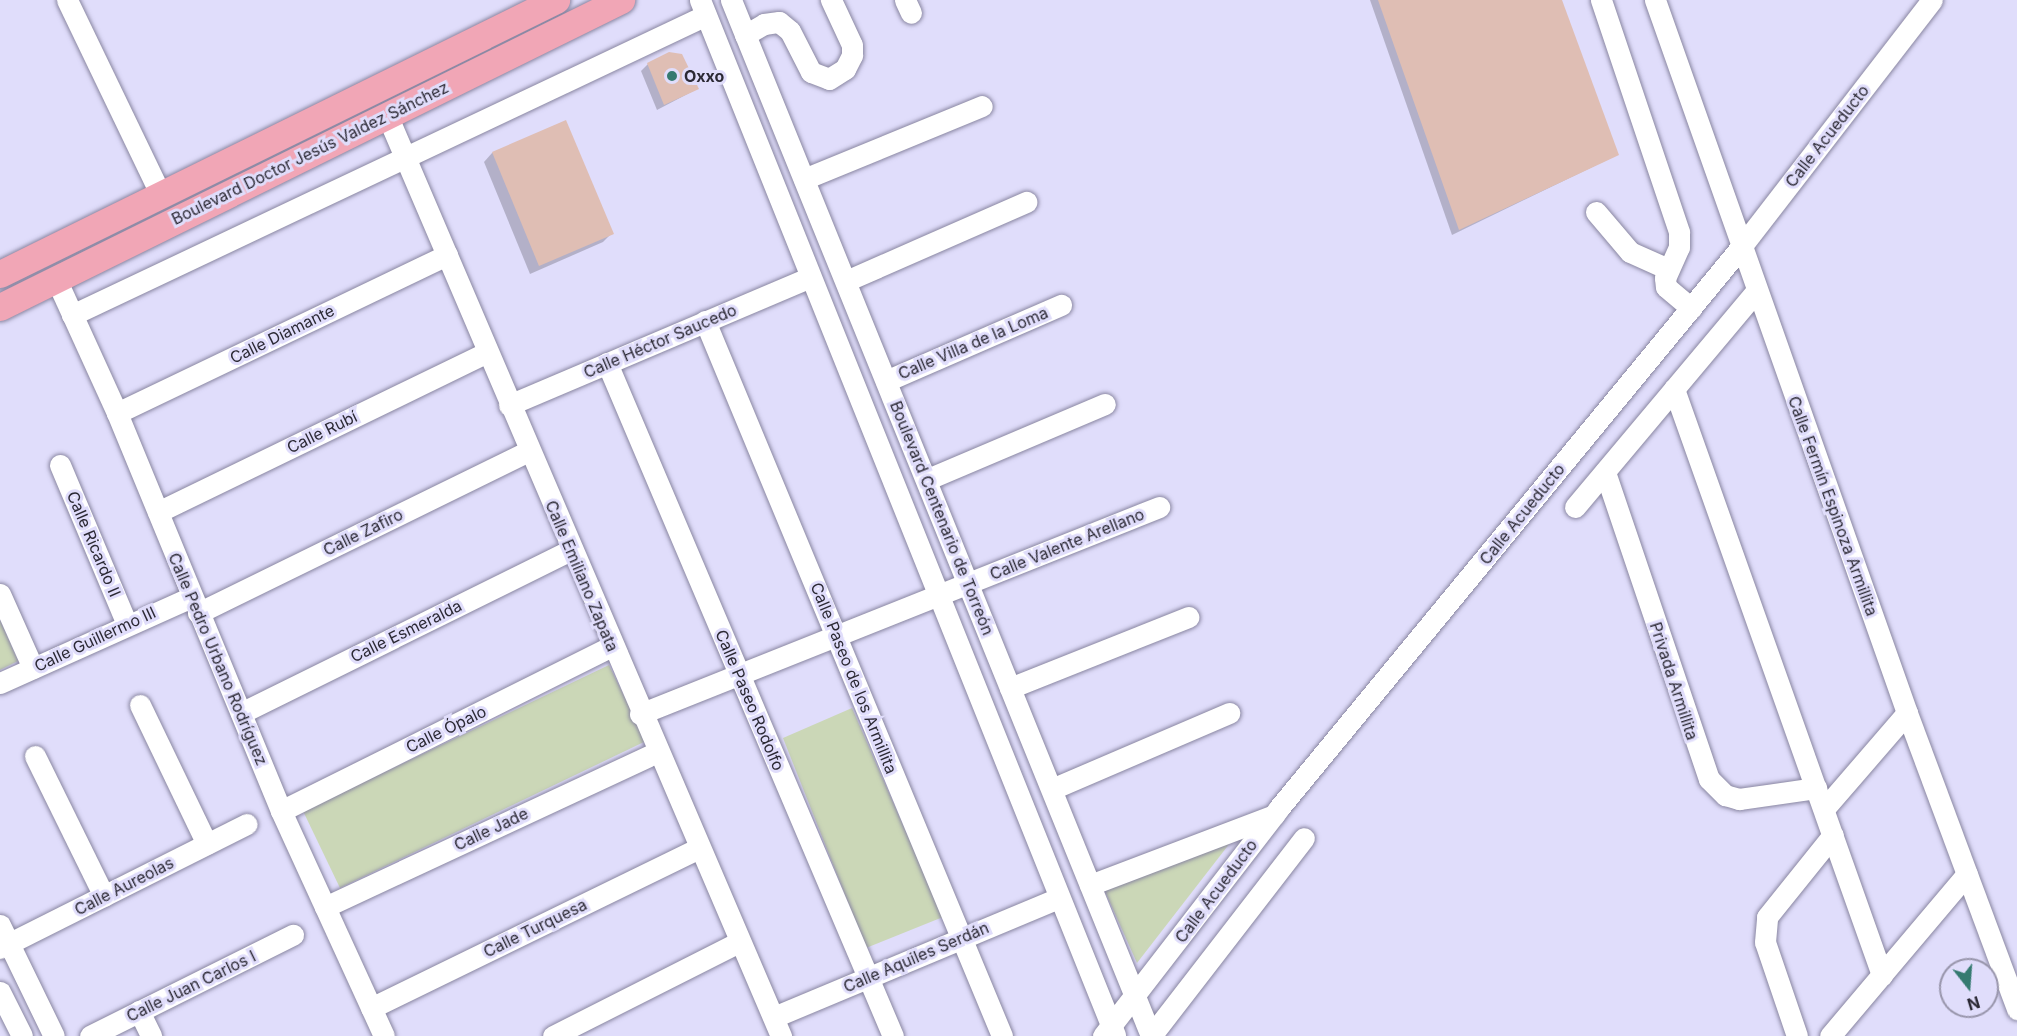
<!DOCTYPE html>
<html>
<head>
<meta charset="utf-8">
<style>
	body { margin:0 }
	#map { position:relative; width:2017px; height:1036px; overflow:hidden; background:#e0ddfb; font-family:Inter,sans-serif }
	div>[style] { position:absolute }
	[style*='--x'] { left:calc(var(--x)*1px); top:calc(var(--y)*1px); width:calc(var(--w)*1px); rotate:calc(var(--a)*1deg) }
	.green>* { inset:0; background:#cbd7b7 }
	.shadow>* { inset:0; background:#0003 }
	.building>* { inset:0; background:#dfbeb4 }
	.roads { filter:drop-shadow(0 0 2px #8986a1) drop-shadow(0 0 2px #8986a1) }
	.minor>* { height:21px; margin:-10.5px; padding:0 10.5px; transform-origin:10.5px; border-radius:10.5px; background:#fff }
	.major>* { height:27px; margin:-13.5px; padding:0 13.5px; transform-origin:13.5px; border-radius:13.5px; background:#f1a6b6 }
	.dots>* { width:16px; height:16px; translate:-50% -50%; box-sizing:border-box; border:3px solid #e0ddfb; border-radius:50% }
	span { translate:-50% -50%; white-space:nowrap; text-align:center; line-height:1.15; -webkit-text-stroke:6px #e0ddfb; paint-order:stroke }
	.poi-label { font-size:16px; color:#2b2934; font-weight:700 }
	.left { translate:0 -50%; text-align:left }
	.street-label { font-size:16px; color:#2b2934 }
	.north { position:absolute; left:1939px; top:958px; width:60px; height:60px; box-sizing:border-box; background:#e0ddfb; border:2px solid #9895ab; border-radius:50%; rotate:163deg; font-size:16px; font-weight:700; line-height:24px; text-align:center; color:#2b2934 }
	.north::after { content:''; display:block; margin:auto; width:21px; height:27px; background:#357a70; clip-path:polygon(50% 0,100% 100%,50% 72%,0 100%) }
</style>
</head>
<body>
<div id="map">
	<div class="green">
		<i style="clip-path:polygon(0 620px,18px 661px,0 670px)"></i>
		<i style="clip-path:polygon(609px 665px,646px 741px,340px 888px,303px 811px)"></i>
		<i style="clip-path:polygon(852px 708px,943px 917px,866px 948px,783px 738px)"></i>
		<i style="clip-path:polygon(1230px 843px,1137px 963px,1103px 887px)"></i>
	</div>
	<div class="shadow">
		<i style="clip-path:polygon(1370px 0,1561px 0,1617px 155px,1452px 235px)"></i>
		<i style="clip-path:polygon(648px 64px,697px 89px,657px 110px,641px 71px)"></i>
		<i style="clip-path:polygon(566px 122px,612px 233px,603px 242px,530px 274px,484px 162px,492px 153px)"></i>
	</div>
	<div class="building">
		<i style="clip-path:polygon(1378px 0,1562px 0,1619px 155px,1459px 230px)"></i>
		<i style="clip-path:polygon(669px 52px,682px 54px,699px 89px,664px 105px,647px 63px)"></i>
		<i style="clip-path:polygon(566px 120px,614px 234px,539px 266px,492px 152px)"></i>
	</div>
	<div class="roads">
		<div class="minor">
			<i style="--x:67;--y:0;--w:216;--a:64.3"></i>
			<i style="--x:700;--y:0;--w:1115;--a:68.15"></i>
			<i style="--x:731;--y:0;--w:1118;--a:67.93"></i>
			<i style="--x:905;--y:0;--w:14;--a:65"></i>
			<i style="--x:1601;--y:0;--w:245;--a:71.4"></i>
			<i style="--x:1679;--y:232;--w:15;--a:90"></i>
			<i style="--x:1679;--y:247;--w:34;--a:114"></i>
			<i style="--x:1665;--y:278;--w:9;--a:84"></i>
			<i style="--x:1666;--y:287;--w:33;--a:40"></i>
			<i style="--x:1655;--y:0;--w:756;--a:70.53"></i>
			<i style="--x:1907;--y:713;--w:316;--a:69.6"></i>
			<i style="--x:745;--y:35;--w:22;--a:-30"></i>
			<i style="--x:764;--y:24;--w:15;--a:-8"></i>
			<i style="--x:779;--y:22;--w:14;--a:39"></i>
			<i style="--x:790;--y:31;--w:46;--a:62.9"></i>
			<i style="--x:811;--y:72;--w:19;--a:21"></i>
			<i style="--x:829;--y:79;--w:19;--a:-32"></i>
			<i style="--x:845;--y:69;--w:16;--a:-63"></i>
			<i style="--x:852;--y:55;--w:10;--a:-90"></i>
			<i style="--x:852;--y:45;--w:50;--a:-115"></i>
			<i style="--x:387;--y:115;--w:1002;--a:66.84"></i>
			<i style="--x:804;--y:179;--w:192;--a:-22.3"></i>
			<i style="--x:1596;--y:212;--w:52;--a:49.6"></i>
			<i style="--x:1630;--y:252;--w:42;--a:24.1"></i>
			<i style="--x:56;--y:279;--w:147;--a:65.5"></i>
			<i style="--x:117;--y:413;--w:430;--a:67.6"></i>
			<i style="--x:281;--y:811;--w:247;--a:65.4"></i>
			<i style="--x:846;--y:281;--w:197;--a:-23.7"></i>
			<i style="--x:72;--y:315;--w:701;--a:-25.32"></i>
			<i style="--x:705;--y:321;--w:774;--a:67.44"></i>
			<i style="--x:607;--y:363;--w:731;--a:66.98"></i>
			<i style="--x:886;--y:381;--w:191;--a:-23.5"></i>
			<i style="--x:1674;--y:389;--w:622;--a:70.46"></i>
			<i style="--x:509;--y:405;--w:327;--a:-23"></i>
			<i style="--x:117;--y:413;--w:366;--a:-25.6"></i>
			<i style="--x:60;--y:465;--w:173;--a:67.2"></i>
			<i style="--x:1605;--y:472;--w:324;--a:71.3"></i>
			<i style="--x:1709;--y:779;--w:23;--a:45"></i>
			<i style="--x:1725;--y:795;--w:15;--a:16"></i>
			<i style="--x:1739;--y:799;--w:78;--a:-8.1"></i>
			<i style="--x:928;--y:479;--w:192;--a:-23"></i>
			<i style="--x:1575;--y:507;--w:282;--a:-50"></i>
			<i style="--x:158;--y:512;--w:366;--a:-25.9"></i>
			<i style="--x:0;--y:594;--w:81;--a:66"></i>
			<i style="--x:198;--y:613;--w:369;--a:-26.1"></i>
			<i style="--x:0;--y:683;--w:209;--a:-24.2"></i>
			<i style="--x:1010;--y:688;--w:192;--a:-21.7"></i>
			<i style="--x:140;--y:705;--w:154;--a:64.3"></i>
			<i style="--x:241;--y:713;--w:368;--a:-26.3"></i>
			<i style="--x:640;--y:714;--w:559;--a:-21.74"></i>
			<i style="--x:35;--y:756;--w:156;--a:63.8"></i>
			<i style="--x:1052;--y:789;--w:193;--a:-23.2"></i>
			<i style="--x:1824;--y:809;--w:127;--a:-49.2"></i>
			<i style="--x:281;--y:811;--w:370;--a:-26.5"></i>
			<i style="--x:1090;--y:885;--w:197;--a:-20.8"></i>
			<i style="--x:325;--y:907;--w:366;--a:-25"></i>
			<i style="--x:0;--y:925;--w:123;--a:64.1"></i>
			<i style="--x:0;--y:948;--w:276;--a:-26.7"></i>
			<i style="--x:0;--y:992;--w:49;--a:63.4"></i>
			<i style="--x:371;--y:1008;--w:365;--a:-26"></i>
			<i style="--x:139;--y:1011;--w:28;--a:64"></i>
			<i style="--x:774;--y:1017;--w:308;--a:-22.7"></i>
			<i style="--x:90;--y:1036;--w:227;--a:-26.5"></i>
			<i style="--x:553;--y:1036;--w:208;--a:-26.8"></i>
			<i style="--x:1103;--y:1036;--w:288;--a:-52.3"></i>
			<i style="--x:1279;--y:808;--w:727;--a:-50.53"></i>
			<i style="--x:1741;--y:247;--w:312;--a:-52.3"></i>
			<i style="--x:1151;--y:1036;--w:250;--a:-52.3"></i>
			<i style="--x:1797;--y:1036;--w:99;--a:-108.8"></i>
			<i style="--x:1765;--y:942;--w:25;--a:-85"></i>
			<i style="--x:1767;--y:917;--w:105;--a:-51.2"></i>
			<i style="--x:1830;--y:1036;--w:212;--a:-49.8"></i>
		</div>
		<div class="major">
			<i style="--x:0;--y:274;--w:620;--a:-26.23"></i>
			<i style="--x:0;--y:307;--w:693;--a:-26.31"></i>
		</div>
	</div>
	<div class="dots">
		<i style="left:672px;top:76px;background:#357a70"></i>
	</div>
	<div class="poi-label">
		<span class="left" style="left:684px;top:76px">Oxxo</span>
	</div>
	<div class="street-label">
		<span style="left:1827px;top:136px;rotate:-52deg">Calle Acueducto</span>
		<span style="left:310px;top:153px;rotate:-26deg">Boulevard Doctor Jesús Valdez Sánchez</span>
		<span style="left:282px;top:334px;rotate:-26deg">Calle Diamante</span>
		<span style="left:660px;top:341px;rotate:-23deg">Calle Héctor Saucedo</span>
		<span style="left:973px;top:343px;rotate:-23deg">Calle Villa de la Loma</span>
		<span style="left:322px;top:432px;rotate:-26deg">Calle Rubí</span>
		<span style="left:1833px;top:506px;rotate:70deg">Calle Fermín Espinoza Armillita</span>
		<span style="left:1522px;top:514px;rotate:-51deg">Calle Acueducto</span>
		<span style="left:942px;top:518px;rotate:68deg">Boulevard Centenario de Torreón</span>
		<span style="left:363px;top:532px;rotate:-26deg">Calle Zafiro</span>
		<span style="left:94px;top:544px;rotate:67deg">Calle Ricardo II</span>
		<span style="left:1067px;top:544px;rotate:-22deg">Calle Valente Arellano</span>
		<span style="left:582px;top:576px;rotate:67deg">Calle Emiliano Zapata</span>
		<span style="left:406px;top:631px;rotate:-26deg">Calle Esmeralda</span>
		<span style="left:95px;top:639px;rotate:-25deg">Calle Guillermo III</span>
		<span style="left:218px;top:659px;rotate:67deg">Calle Pedro Urbano Rodríguez</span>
		<span style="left:854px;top:678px;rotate:68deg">Calle Paseo de los Armillita</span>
		<span style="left:1674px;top:681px;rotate:72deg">Privada Armillita</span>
		<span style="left:750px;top:700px;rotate:67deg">Calle Paseo Rodolfo</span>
		<span style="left:446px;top:729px;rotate:-26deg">Calle Ópalo</span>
		<span style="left:491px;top:829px;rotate:-25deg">Calle Jade</span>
		<span style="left:124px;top:886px;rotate:-27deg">Calle Aureolas</span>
		<span style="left:1216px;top:891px;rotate:-53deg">Calle Acueducto</span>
		<span style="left:535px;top:928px;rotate:-26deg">Calle Turquesa</span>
		<span style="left:916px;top:957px;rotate:-23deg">Calle Aquiles Serdán</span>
		<span style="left:191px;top:986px;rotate:-26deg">Calle Juan Carlos I</span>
	</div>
	<div class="north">N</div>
</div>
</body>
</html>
